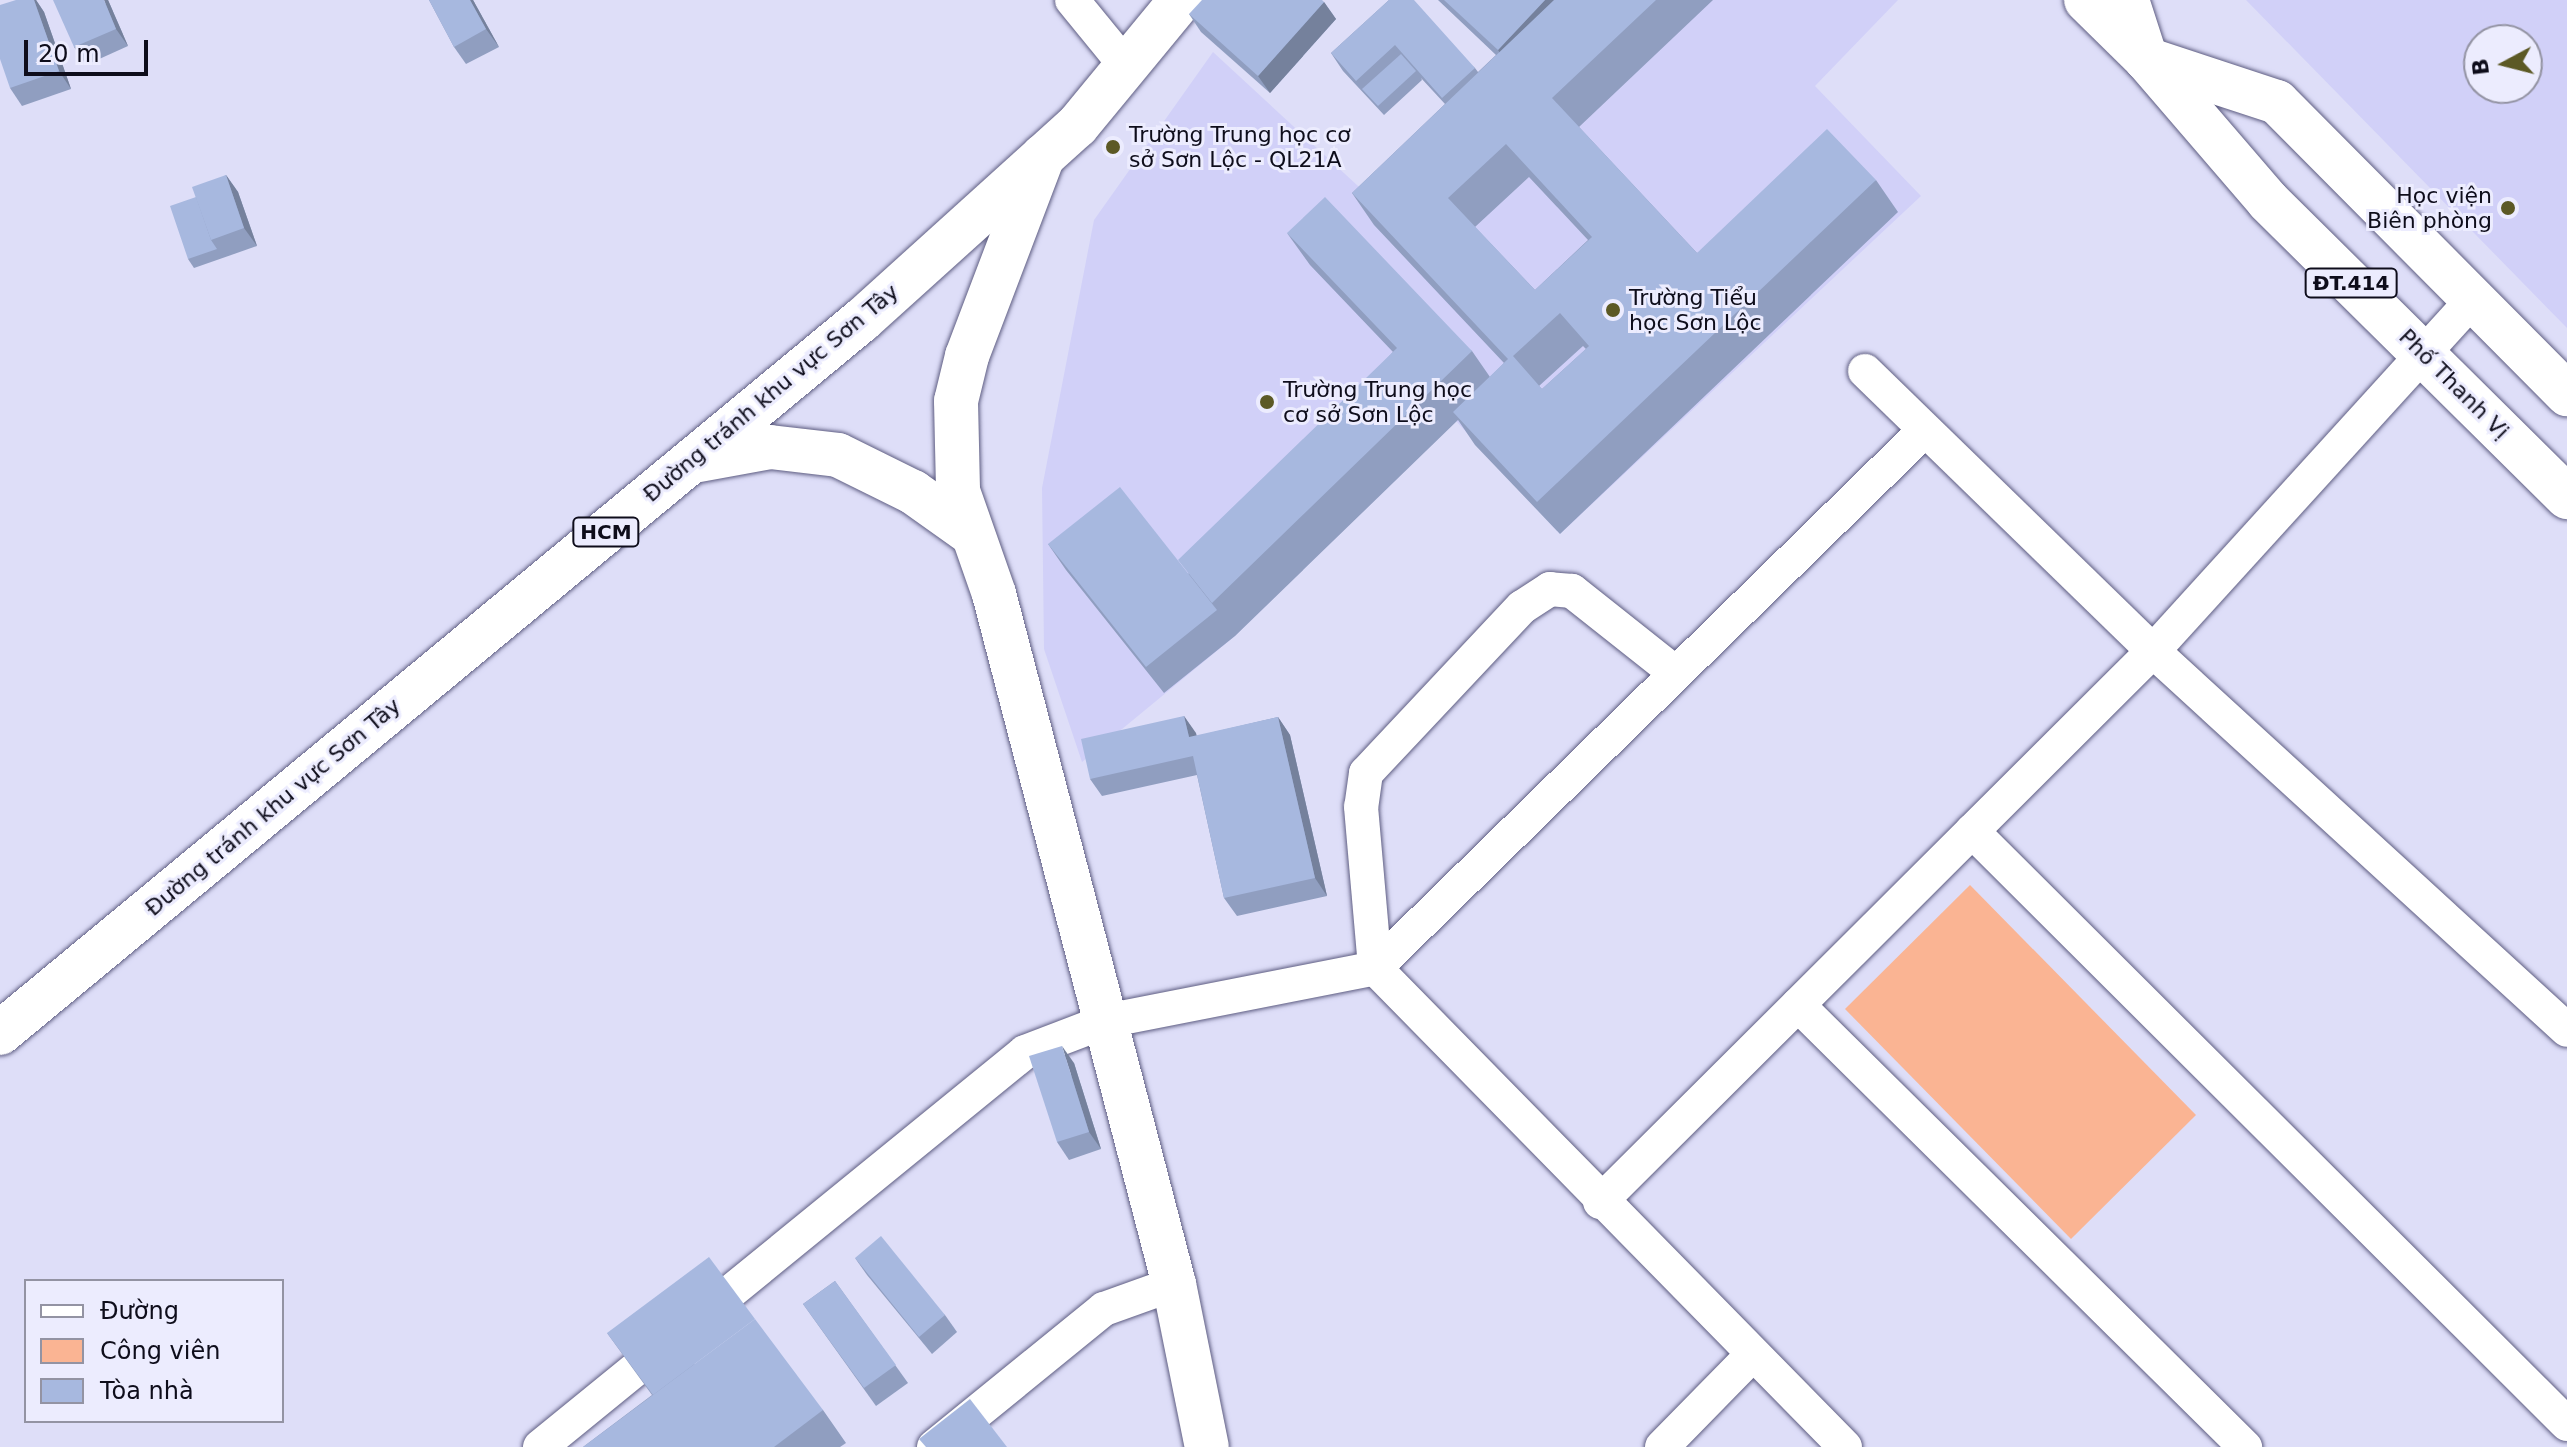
<!DOCTYPE html>
<html>
<head>
<meta charset="utf-8">
<style>
	body { margin:0 }
	#map { position:relative; width:2567px; height:1447px; overflow:hidden; background:#dedef8; font-family:"DejaVu Sans",sans-serif }
	div>[style] { position:absolute }
	[style*='--x'] { left:calc(var(--x)*1px); top:calc(var(--y)*1px); width:calc(var(--w)*1px); rotate:calc(var(--a)*1deg) }
	.built>* { inset:0; background:#d1d0f8 }
	.green>* { inset:0; background:#fab493 }
	.roads { filter:drop-shadow(0 0 2px #5e5d82) drop-shadow(0 0 2px #5e5d82) }
	.street>* { height:34px; margin:-17px; padding:0 17px; transform-origin:17px; border-radius:17px; background:#fff }
	.secondary>* { height:44px; margin:-22px; padding:0 22px; transform-origin:22px; border-radius:22px; background:#fff }
	.primary>* { height:44px; margin:-22px; padding:0 22px; transform-origin:22px; border-radius:22px; background:#fff }
	.highway>* { height:44px; margin:-22px; padding:0 22px; transform-origin:22px; border-radius:22px; background:#fff }
	.wall>* { inset:0; background:#909ec0 }
	.shaded-wall>* { inset:0; background:#75819c }
	.building>* { inset:0; background:#a7b8df }
	.dots>* { width:22px; height:22px; translate:-50% -50%; box-sizing:border-box; border:4px solid #ececfe; border-radius:50% }
	span { translate:-50% -50%; white-space:nowrap; text-align:center; line-height:1.15; -webkit-text-stroke:6px #ececfe; paint-order:stroke }
	.shield-label span { padding:2px 6px; background:#ececfe; border:2px solid; border-radius:6px; -webkit-text-stroke-width:0 }
	.shield-label { font-size:20px; color:#0e0d1b; font-weight:700 }
	.poi-label { font-size:22px; color:#0e0d1b }
	.left { translate:0 -50%; text-align:left }
	.right { translate:-100% -50%; text-align:right }
	.street-label { font-size:22px; color:#0e0d1b }
	.legend { position:absolute; left:24px; top:1279px; width:260px; height:144px; box-sizing:border-box; background:#ececfe; border:2px solid #9393a3; margin:0; padding:10px 14px; list-style:none; font-size:24px; color:#0e0d1b }
	.legend li { display:flex; align-items:center; gap:16px; height:40px }
	.legend b { width:40px; border:2px solid #9393a3 }
	.north { position:absolute; left:2463px; top:24px; width:80px; height:80px; box-sizing:border-box; background:#ececfe; border:2px solid #9393a3; border-radius:50%; rotate:263deg; font-size:22px; font-weight:700; line-height:32px; text-align:center; color:#0e0d1b }
	.north::after { content:''; display:block; margin:auto; width:28px; height:36px; background:#5c5925; clip-path:polygon(50% 0,100% 100%,50% 72%,0 100%) }
	.scale { position:absolute; left:24px; top:40px; width:124px; height:36px; box-sizing:border-box; border:4px solid #0e0d1b; border-top:0; padding-left:10px; font-size:24px; line-height:28px; white-space:nowrap; color:#0e0d1b; -webkit-text-stroke:6px #ececfe; paint-order:stroke }
</style>
</head>
<body>
<div id="map">
	<div class="built">
		<i style="clip-path:polygon(1592px 0,1898px 0,1815px 86px,1921px 196px,1560px 534px,1456px 421px,1235px 636px,1082px 762px,1044px 649px,1042px 488px,1094px 220px,1213px 52px,1384px 210px)"></i>
		<i style="clip-path:polygon(evenodd,2246px 0,2567px 0,2567px 328px,2246px 0,2479px 40px,2527px 40px,2527px 88px,2479px 88px,2479px 40px)"></i>
	</div>
	<div class="green">
		<i style="clip-path:polygon(1970px 885px,2196px 1115px,2071px 1239px,1845px 1009px)"></i>
	</div>
	<div class="roads">
		<div class="street">
			<i style="--x:1072;--y:0;--w:85;--a:50.7"></i>
			<i style="--x:1865;--y:371;--w:402;--a:44.2"></i>
			<i style="--x:2153;--y:651;--w:561;--a:42.47"></i>
			<i style="--x:1673;--y:671;--w:129;--a:-141.6"></i>
			<i style="--x:1572;--y:591;--w:22;--a:-175"></i>
			<i style="--x:1550;--y:589;--w:33;--a:147"></i>
			<i style="--x:1522;--y:607;--w:228;--a:133.2"></i>
			<i style="--x:1366;--y:773;--w:34;--a:98"></i>
			<i style="--x:1361;--y:807;--w:162;--a:85"></i>
			<i style="--x:1375;--y:968;--w:671;--a:45.54"></i>
			<i style="--x:1972;--y:831;--w:840;--a:44.9"></i>
			<i style="--x:1798;--y:1005;--w:629;--a:44.68"></i>
			<i style="--x:1600;--y:1202;--w:781;--a:-44.9"></i>
			<i style="--x:2153;--y:651;--w:476;--a:-47.7"></i>
			<i style="--x:540;--y:1447;--w:625;--a:-39.16"></i>
			<i style="--x:1025;--y:1052;--w:87;--a:-20.9"></i>
			<i style="--x:1106;--y:1021;--w:274;--a:-11.1"></i>
			<i style="--x:1375;--y:968;--w:767;--a:-44.37"></i>
			<i style="--x:934;--y:1447;--w:219;--a:-39.1"></i>
			<i style="--x:1104;--y:1309;--w:74;--a:-19.7"></i>
			<i style="--x:1662;--y:1447;--w:129;--a:-45.6"></i>
		</div>
		<div class="secondary">
			<i style="--x:1043;--y:156;--w:214;--a:110.8"></i>
			<i style="--x:967;--y:356;--w:46;--a:103.7"></i>
			<i style="--x:956;--y:401;--w:90;--a:88.7"></i>
			<i style="--x:958;--y:491;--w:109;--a:70.7"></i>
			<i style="--x:994;--y:594;--w:713;--a:75.38"></i>
			<i style="--x:1174;--y:1284;--w:166;--a:78.6"></i>
			<i style="--x:693;--y:461;--w:78;--a:-10.3"></i>
			<i style="--x:770;--y:447;--w:68;--a:6.7"></i>
			<i style="--x:838;--y:455;--w:84;--a:26.3"></i>
			<i style="--x:913;--y:492;--w:72;--a:35.4"></i>
		</div>
		<div class="primary">
			<i style="--x:2086;--y:0;--w:84;--a:44.5"></i>
			<i style="--x:2146;--y:59;--w:187;--a:49.3"></i>
			<i style="--x:2268;--y:201;--w:421;--a:44.7"></i>
			<i style="--x:2146;--y:59;--w:138;--a:18.2"></i>
			<i style="--x:2277;--y:102;--w:412;--a:45.2"></i>
		</div>
		<div class="highway">
			<i style="--x:2127;--y:0;--w:62;--a:72.1"></i>
			<i style="--x:0;--y:1033;--w:1119;--a:-39.6"></i>
			<i style="--x:862;--y:320;--w:290;--a:-42.1"></i>
			<i style="--x:1077;--y:126;--w:163;--a:-50.5"></i>
		</div>
	</div>
	<div class="wall">
		<i style="clip-path:polygon(16px 0,36px 0,44px 12px,71px 89px,22px 106px,10px 88px)"></i>
		<i style="clip-path:polygon(108px 0,128px 46px,86px 65px,74px 47px)"></i>
		<i style="clip-path:polygon(429px 0,473px 0,499px 47px,466px 64px,454px 47px)"></i>
		<i style="clip-path:polygon(evenodd,1389px 0,1475px 68px,1478px 72px,1496px 55px,1438px 0,1713px 0,1579px 127px,1697px 253px,1876px 180px,1898px 212px,1560px 534px,1475px 445px,1458px 420px,1235px 636px,1164px 693px,1066px 570px,1048px 544px,1188px 574px,1393px 352px,1310px 265px,1287px 233px,1472px 351px,1490px 377px,1504px 363px,1374px 225px,1352px 193px,1445px 104px,1421px 78px,1422px 80px,1384px 115px,1343px 71px,1331px 53px,1389px 0,1529px 177px,1588px 240px,1535px 290px,1475px 227px,1529px 177px,1389px 0,1583px 346px,1586px 349px,1542px 389px,1539px 386px,1583px 346px)"></i>
		<i style="clip-path:polygon(1324px 2px,1336px 19px,1270px 93px,1201px 32px,1189px 14px)"></i>
		<i style="clip-path:polygon(226px 175px,238px 192px,257px 246px,194px 268px,188px 259px,196px 197px)"></i>
		<i style="clip-path:polygon(1184px 716px,1197px 736px,1278px 717px,1290px 735px,1327px 896px,1237px 916px,1224px 898px,1197px 775px,1102px 796px,1090px 779px)"></i>
		<i style="clip-path:polygon(1074px 1063px,1101px 1149px,1069px 1160px,1057px 1142px)"></i>
		<i style="clip-path:polygon(855px 1258px,945px 1315px,957px 1332px,932px 1354px,867px 1275px)"></i>
		<i style="clip-path:polygon(835px 1281px,908px 1383px,876px 1406px,803px 1304px)"></i>
		<i style="clip-path:polygon(607px 1333px,823px 1410px,846px 1443px,840px 1447px,583px 1447px,652px 1395px)"></i>
	</div>
	<div class="shaded-wall">
		<i style="clip-path:polygon(34px 0,36px 0,44px 12px,71px 89px,59px 71px)"></i>
		<i style="clip-path:polygon(104px 0,108px 0,128px 46px,116px 29px)"></i>
		<i style="clip-path:polygon(470px 0,473px 0,499px 47px,486px 29px)"></i>
		<i style="clip-path:polygon(1545px 0,1574px 0,1510px 68px,1498px 50px)"></i>
		<i style="clip-path:polygon(1324px 2px,1336px 19px,1270px 93px,1258px 76px)"></i>
		<i style="clip-path:polygon(226px 175px,238px 192px,257px 246px,244px 228px)"></i>
		<i style="clip-path:polygon(1184px 716px,1196px 733px,1201px 755px,1189px 737px)"></i>
		<i style="clip-path:polygon(1278px 717px,1290px 735px,1327px 896px,1315px 878px)"></i>
		<i style="clip-path:polygon(1062px 1046px,1074px 1063px,1101px 1149px,1089px 1132px)"></i>
	</div>
	<div class="building">
		<i style="clip-path:polygon(16px 0,34px 0,59px 71px,10px 88px,0 59px,0 5px)"></i>
		<i style="clip-path:polygon(53px 0,104px 0,116px 29px,74px 47px)"></i>
		<i style="clip-path:polygon(429px 0,470px 0,486px 29px,454px 47px)"></i>
		<i style="clip-path:polygon(1202px 0,1322px 0,1324px 2px,1258px 76px,1189px 14px)"></i>
		<i style="clip-path:polygon(1389px 0,1414px 0,1475px 68px,1442px 98px,1395px 45px,1356px 81px,1331px 53px)"></i>
		<i style="clip-path:polygon(1444px 0,1545px 0,1498px 50px)"></i>
		<i style="clip-path:polygon(evenodd,1554px 0,1656px 0,1552px 98px,1697px 253px,1827px 129px,1876px 180px,1537px 502px,1453px 412px,1508px 359px,1352px 193px,1554px 0,1506px 144px,1592px 237px,1535px 290px,1448px 198px,1506px 144px,1554px 0,1560px 313px,1589px 346px,1542px 389px,1513px 356px,1560px 313px)"></i>
		<i style="clip-path:polygon(1401px 54px,1416px 71px,1378px 106px,1362px 89px)"></i>
		<i style="clip-path:polygon(226px 175px,244px 228px,211px 240px,192px 187px)"></i>
		<i style="clip-path:polygon(196px 197px,211px 240px,217px 249px,188px 259px,170px 206px)"></i>
		<i style="clip-path:polygon(1325px 197px,1472px 351px,1212px 603px,1178px 560px,1397px 348px,1287px 233px)"></i>
		<i style="clip-path:polygon(1120px 487px,1217px 610px,1146px 667px,1048px 544px)"></i>
		<i style="clip-path:polygon(1184px 716px,1189px 737px,1278px 717px,1315px 878px,1224px 898px,1193px 756px,1090px 779px,1081px 739px)"></i>
		<i style="clip-path:polygon(1062px 1046px,1089px 1132px,1057px 1142px,1029px 1056px)"></i>
		<i style="clip-path:polygon(881px 1236px,945px 1315px,919px 1337px,855px 1258px)"></i>
		<i style="clip-path:polygon(709px 1257px,755px 1319px,653px 1395px,607px 1333px)"></i>
		<i style="clip-path:polygon(835px 1281px,896px 1365px,864px 1388px,803px 1304px)"></i>
		<i style="clip-path:polygon(755px 1319px,823px 1410px,774px 1447px,583px 1447px)"></i>
		<i style="clip-path:polygon(970px 1399px,1007px 1447px,926px 1447px,919px 1439px)"></i>
	</div>
	<div class="dots">
		<i style="left:1113px;top:147px;background:#5c5925"></i>
		<i style="left:2508px;top:208px;background:#5c5925"></i>
		<i style="left:1613px;top:310px;background:#5c5925"></i>
		<i style="left:1267px;top:402px;background:#5c5925"></i>
	</div>
	<div class="shield-label">
		<span style="left:2351px;top:283px">ĐT.414</span>
		<span style="left:606px;top:532px">HCM</span>
	</div>
	<div class="poi-label">
		<span class="left" style="left:1129px;top:147px">Trường Trung học cơ<br>sở Sơn Lộc - QL21A</span>
		<span class="right" style="left:2492px;top:208px">Học viện<br>Biên phòng</span>
		<span class="left" style="left:1629px;top:310px">Trường Tiểu<br>học Sơn Lộc</span>
		<span class="left" style="left:1283px;top:402px">Trường Trung học<br>cơ sở Sơn Lộc</span>
	</div>
	<div class="street-label">
		<span style="left:2454px;top:384px;rotate:45deg">Phố Thanh Vị</span>
		<span style="left:771px;top:393px;rotate:-40deg">Đường tránh khu vực Sơn Tây</span>
		<span style="left:273px;top:807px;rotate:-40deg">Đường tránh khu vực Sơn Tây</span>
	</div>
	<ul class="legend">
	<li><b style="height:10px;background:#fff"></b>Đường</li>
	<li><b style="height:22px;background:#fab493"></b>Công viên</li>
	<li><b style="height:22px;background:#a7b8df"></b>Tòa nhà</li>
	</ul>
	<div class="north">B</div>
	<div class="scale">20 m</div>
</div>
</body>
</html>
